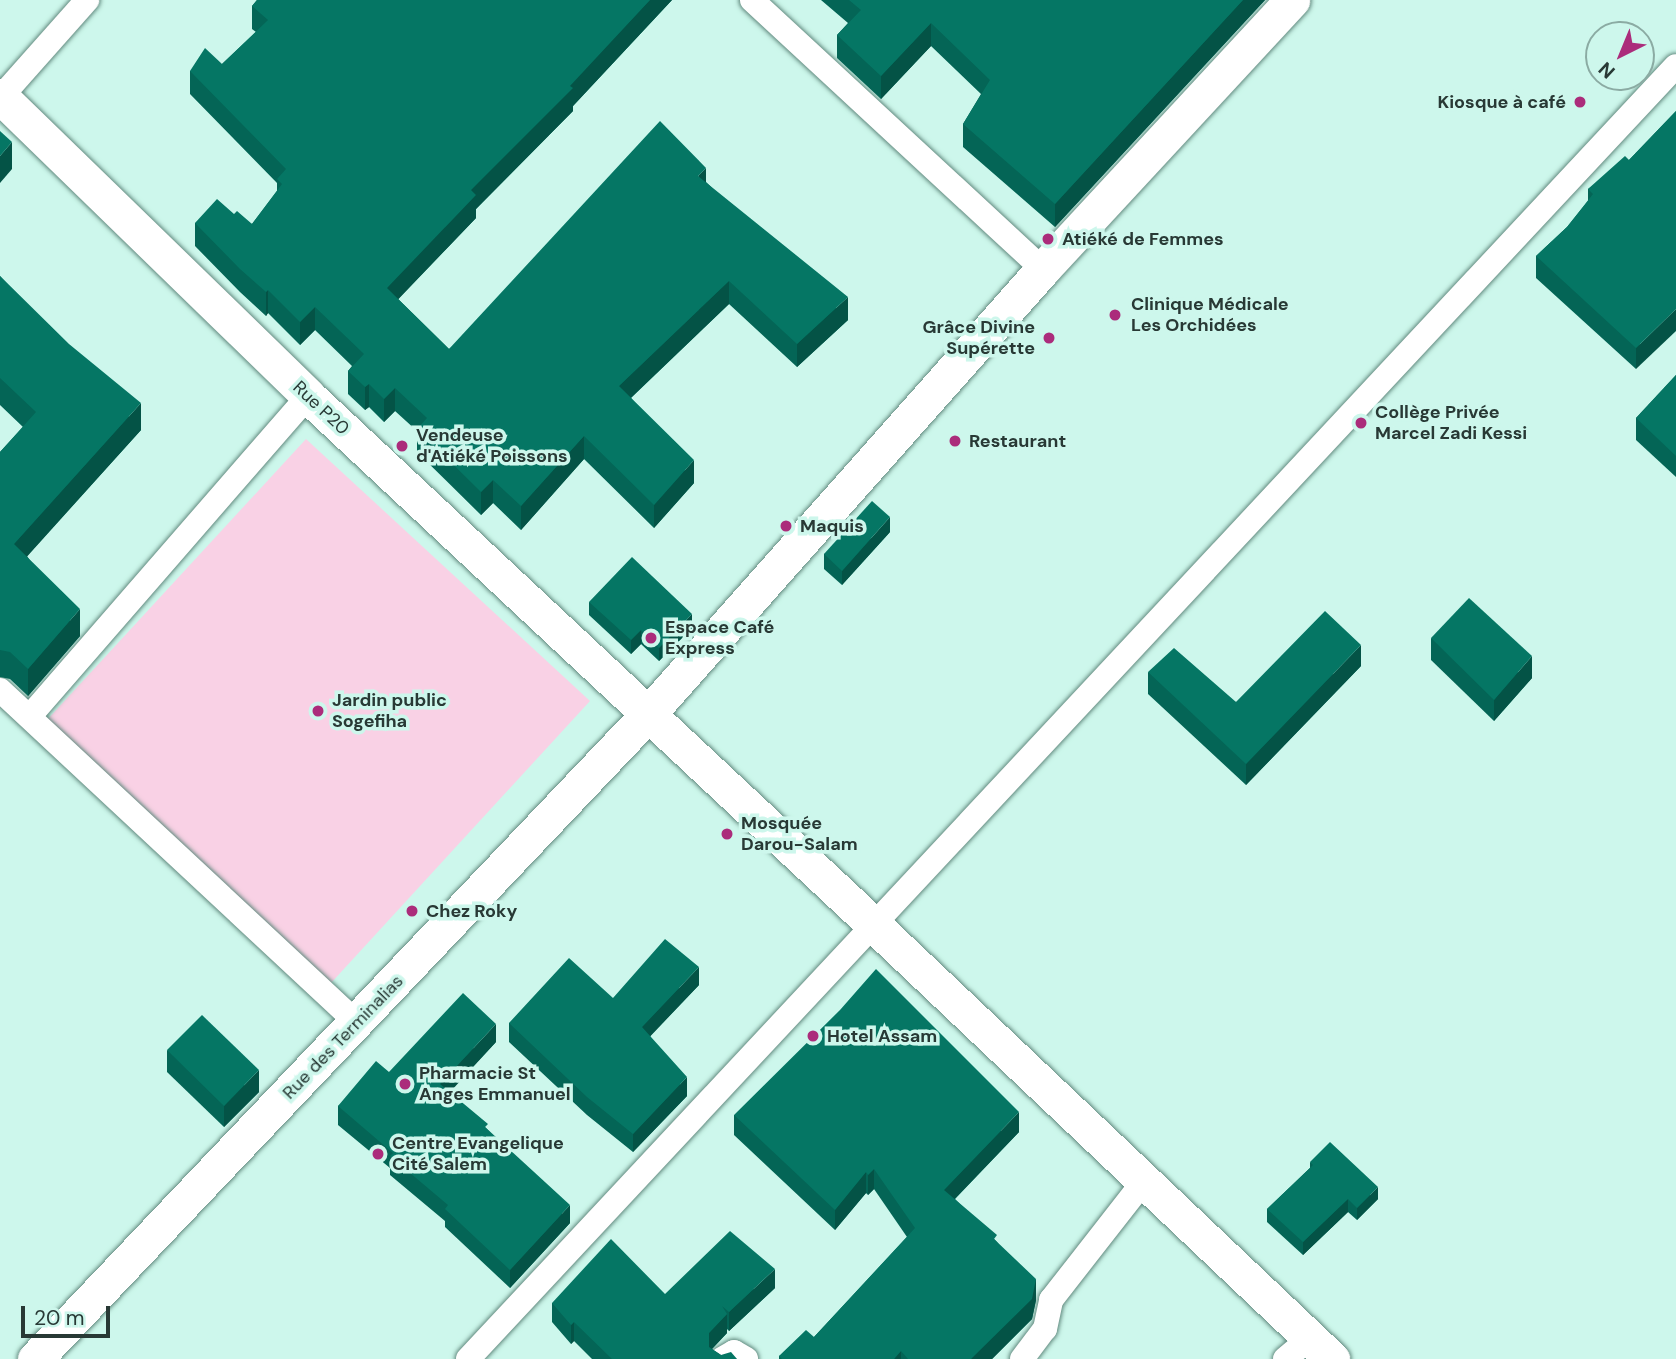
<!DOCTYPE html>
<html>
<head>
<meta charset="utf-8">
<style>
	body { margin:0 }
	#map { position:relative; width:1676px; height:1359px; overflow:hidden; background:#cdf7ec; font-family:"DM Sans",sans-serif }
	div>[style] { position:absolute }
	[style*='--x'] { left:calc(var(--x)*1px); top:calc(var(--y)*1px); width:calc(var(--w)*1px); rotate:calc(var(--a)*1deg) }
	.green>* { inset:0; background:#f9d1e5 }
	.roads { filter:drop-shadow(0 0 2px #628a7f) drop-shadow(0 0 2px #628a7f) }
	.street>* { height:24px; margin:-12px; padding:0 12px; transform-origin:12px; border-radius:12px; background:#fff }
	.secondary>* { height:35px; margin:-17.5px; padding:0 17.5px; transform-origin:17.5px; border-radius:17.5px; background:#fff }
	.wall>* { inset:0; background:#046556 }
	.shaded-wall>* { inset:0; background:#045346 }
	.building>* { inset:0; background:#057664 }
	.dots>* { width:19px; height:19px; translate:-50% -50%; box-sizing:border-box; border:4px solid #cdf7ec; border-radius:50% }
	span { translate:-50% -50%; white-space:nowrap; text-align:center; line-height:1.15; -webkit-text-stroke:7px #cdf7ec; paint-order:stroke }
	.poi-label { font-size:18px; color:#283935; font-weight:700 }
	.right { translate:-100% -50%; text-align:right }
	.left { translate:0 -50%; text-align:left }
	.street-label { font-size:18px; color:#283935 }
	.north { position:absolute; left:1585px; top:21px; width:70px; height:70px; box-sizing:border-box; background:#cdf7ec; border:2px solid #8baba3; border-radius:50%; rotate:223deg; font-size:19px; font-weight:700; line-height:28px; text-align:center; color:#283935 }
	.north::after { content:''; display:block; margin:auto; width:24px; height:32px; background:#ab2c7b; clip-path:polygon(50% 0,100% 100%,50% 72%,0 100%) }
	.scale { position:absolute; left:21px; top:1306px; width:89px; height:32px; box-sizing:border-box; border:4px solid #283935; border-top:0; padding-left:9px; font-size:21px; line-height:24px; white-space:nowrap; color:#283935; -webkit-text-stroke:5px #cdf7ec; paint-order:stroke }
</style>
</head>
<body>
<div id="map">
	<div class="green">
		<i style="clip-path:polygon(306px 439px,590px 701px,331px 983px,46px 721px)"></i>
	</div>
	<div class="roads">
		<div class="street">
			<i style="--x:752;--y:0;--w:396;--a:42.8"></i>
			<i style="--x:1;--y:97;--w:130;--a:-48.4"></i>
			<i style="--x:0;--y:690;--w:488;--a:43"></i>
			<i style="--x:30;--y:716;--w:424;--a:-49"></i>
			<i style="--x:468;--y:1359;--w:1769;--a:-46.95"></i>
			<i style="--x:722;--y:1359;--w:14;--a:-30"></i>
			<i style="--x:734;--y:1352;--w:14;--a:30"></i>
			<i style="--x:1022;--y:1359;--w:38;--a:-53"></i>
			<i style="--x:1045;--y:1329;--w:30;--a:-78"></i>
			<i style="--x:1051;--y:1300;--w:151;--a:-52"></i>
			<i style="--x:1285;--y:1359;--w:33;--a:-40"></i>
		</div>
		<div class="secondary">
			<i style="--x:0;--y:96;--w:430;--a:44.2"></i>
			<i style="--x:308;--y:396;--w:776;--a:43.07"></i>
			<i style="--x:875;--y:926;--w:630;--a:43.46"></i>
			<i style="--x:35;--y:1359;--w:891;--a:-46.45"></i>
			<i style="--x:649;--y:713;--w:594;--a:-48.41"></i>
			<i style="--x:1043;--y:269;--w:367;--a:-47.2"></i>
		</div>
	</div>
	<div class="wall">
		<i style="clip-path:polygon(257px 0,672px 0,573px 106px,573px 111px,476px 209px,476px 218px,398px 299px,449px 349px,706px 182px,848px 320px,797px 367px,729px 304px,631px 398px,694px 483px,654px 528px,584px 459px,521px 530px,493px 503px,481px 515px,417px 452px,417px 431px,395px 411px,384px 422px,369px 407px,365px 410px,348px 394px,348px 371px,352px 366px,315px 330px,300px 345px,268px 313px,266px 316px,240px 292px,195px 246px,195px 223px,234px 214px,252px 224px,277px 191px,277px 183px,190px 94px,190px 71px,222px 64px,256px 32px,252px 29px,252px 6px)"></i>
		<i style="clip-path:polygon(821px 0,1265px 0,1055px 227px,963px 147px,963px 124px,981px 94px,931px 46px,881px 99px,837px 58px,837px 35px,848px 23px)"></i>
		<i style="clip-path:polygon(1676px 111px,1636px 369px,1536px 278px,1536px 256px,1567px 227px,1588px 201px,1588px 189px,1629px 160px)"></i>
		<i style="clip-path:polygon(0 276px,141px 430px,27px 556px,80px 636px,28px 696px,10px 679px,0 677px,0 452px,23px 427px,0 405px)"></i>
		<i style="clip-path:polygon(1676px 375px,1676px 477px,1636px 440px,1636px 418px)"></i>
		<i style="clip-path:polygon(890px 532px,842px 585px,824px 569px,824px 554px)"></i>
		<i style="clip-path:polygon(589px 602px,692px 628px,659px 661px,641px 644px,631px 654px,589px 615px)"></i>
		<i style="clip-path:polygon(1431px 638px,1532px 678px,1494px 721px,1431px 660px)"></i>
		<i style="clip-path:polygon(1361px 666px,1246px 785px,1148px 694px,1148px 672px,1236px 702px)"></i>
		<i style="clip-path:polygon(699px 985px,650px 1036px,687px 1096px,633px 1152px,587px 1115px,509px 1042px,509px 1023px,613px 998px)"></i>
		<i style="clip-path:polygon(496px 1042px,449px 1092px,488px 1130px,570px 1223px,510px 1288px,445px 1227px,445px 1221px,390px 1175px,390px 1168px,338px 1125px,338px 1106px,389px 1072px)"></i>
		<i style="clip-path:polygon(167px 1050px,259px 1092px,224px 1127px,167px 1072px)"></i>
		<i style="clip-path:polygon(734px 1115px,1019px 1132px,955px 1199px,997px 1242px,1036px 1300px,1032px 1319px,992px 1359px,779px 1359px,779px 1356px,814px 1337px,907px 1237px,874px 1189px,868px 1195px,866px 1193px,835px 1230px,734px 1135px)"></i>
		<i style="clip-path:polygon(1310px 1162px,1378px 1199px,1357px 1220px,1348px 1212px,1303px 1255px,1267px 1222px,1267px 1209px,1310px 1168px)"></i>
		<i style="clip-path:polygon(775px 1288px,729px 1331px,727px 1329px,727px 1333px,712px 1349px,721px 1355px,737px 1359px,592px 1359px,574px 1341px,571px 1344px,552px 1322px,552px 1303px,665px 1294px)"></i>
	</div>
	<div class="shaded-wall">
		<i style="clip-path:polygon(650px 0,672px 0,573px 106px,573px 111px,476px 209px,476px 218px,387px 311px,387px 288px,471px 190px)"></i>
		<i style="clip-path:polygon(1243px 0,1265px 0,1055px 227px,1055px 204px)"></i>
		<i style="clip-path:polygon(931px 23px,931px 46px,881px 99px,881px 76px)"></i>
		<i style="clip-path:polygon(12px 142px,12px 169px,0 183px,0 156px)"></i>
		<i style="clip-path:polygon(706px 168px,706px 191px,698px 176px)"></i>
		<i style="clip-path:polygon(729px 281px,729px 304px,619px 409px,619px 386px)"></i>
		<i style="clip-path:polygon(268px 290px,268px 313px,266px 316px,266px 292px)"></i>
		<i style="clip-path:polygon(848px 297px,848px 320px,797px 367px,797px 344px)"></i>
		<i style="clip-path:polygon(315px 307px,315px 330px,300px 345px,300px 322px)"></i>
		<i style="clip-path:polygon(1676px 309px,1676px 331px,1636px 369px,1636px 348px)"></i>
		<i style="clip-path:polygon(369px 384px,369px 407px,365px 410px,365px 387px)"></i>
		<i style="clip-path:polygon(395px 388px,395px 411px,384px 422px,384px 399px)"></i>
		<i style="clip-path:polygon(141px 403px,141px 430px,14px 571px,14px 544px)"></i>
		<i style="clip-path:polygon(584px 436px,584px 459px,521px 530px,521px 506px)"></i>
		<i style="clip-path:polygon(694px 460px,694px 483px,654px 528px,654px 505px)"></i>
		<i style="clip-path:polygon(493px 480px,493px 503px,481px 515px,481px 492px)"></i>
		<i style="clip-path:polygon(890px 517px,890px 532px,842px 585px,842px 571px)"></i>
		<i style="clip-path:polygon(80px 609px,80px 636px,28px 696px,28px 669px)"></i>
		<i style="clip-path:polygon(692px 614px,692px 628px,659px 661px,659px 648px)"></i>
		<i style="clip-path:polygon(641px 630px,641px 644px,631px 654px,631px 640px)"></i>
		<i style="clip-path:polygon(1361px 645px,1361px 666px,1246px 785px,1246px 764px)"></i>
		<i style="clip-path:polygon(1532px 656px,1532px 678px,1494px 721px,1494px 700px)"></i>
		<i style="clip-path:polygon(699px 967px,699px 985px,642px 1045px,642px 1027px)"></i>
		<i style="clip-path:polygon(496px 1024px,496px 1042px,440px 1103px,440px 1084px)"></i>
		<i style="clip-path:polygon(259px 1070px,259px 1092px,224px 1127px,224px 1106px)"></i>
		<i style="clip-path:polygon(687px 1077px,687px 1096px,633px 1152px,633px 1134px)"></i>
		<i style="clip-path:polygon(1019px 1112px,1019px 1132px,944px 1210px,944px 1190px)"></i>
		<i style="clip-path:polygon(874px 1169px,874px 1189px,868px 1195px,868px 1175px)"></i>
		<i style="clip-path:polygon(866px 1172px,866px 1193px,835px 1230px,835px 1210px)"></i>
		<i style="clip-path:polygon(1378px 1187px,1378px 1199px,1357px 1220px,1357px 1208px)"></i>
		<i style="clip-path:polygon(1348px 1199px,1348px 1212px,1303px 1255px,1303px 1242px)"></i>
		<i style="clip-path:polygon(570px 1205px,570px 1223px,510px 1288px,510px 1270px)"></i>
		<i style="clip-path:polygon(775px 1269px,775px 1288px,729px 1331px,729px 1312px)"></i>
		<i style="clip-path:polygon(1036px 1279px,1036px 1300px,1032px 1319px,992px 1359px,971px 1359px)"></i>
		<i style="clip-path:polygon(727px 1314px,727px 1333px,709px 1352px,709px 1333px)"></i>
		<i style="clip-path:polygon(574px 1322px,574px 1341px,571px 1344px,571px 1325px)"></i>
		<i style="clip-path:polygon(901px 1351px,901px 1359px,894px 1359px)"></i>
	</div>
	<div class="building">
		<i style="clip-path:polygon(257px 0,650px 0,570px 86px,573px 88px,471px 190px,476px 195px,387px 288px,449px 349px,660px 121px,706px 168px,698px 176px,848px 297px,797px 344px,729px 281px,619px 386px,694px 460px,654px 505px,584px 436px,521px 506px,493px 480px,481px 492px,417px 429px,427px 418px,395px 388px,384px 399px,369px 384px,365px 387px,348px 371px,364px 354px,315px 307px,300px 322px,268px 290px,266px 292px,240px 269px,195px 223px,217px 199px,234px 214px,237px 211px,252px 224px,282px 184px,277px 179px,286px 169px,190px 71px,205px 48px,222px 64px,268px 20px,252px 6px)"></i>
		<i style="clip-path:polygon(849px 0,1243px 0,1055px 204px,963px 124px,990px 80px,931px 23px,881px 76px,837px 35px,861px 10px)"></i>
		<i style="clip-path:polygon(1676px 111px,1676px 309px,1636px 348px,1536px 256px,1567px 227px,1593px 194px,1588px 189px,1625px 156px,1629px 160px)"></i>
		<i style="clip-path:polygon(0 131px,12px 142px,0 156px)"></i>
		<i style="clip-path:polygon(0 276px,69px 344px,141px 403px,14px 544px,80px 609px,28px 669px,10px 652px,0 650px,0 452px,36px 412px,0 378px)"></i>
		<i style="clip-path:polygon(1676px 375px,1676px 456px,1636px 418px)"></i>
		<i style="clip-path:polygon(872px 501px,890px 517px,842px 571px,824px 554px)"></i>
		<i style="clip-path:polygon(632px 557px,692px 614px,659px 648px,641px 630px,631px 640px,589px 602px)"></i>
		<i style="clip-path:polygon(1469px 598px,1532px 656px,1494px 700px,1431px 638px)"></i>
		<i style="clip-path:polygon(1325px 611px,1361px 645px,1246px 764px,1148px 672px,1174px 648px,1236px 702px)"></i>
		<i style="clip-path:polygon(665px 939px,699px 967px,642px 1027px,687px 1077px,633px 1134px,587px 1097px,509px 1023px,569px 958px,613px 998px)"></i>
		<i style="clip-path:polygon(876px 969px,1019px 1112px,944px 1190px,997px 1235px,994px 1239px,1036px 1279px,1032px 1299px,971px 1359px,908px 1359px,901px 1351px,894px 1359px,782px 1359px,779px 1356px,806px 1330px,814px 1337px,915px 1228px,874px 1169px,868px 1175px,866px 1172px,835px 1210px,734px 1115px,840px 1010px)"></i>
		<i style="clip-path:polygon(463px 993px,496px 1024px,440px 1084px,488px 1124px,485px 1127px,570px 1205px,510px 1270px,445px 1209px,448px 1205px,390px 1156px,393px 1153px,338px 1106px,376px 1061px,389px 1072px)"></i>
		<i style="clip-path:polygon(202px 1015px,259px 1070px,224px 1106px,167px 1050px)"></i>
		<i style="clip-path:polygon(1330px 1142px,1378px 1187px,1357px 1208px,1348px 1199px,1303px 1242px,1267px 1209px,1313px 1165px,1310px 1162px)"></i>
		<i style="clip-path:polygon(730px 1231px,775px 1269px,729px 1312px,722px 1306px,727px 1314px,709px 1333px,709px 1347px,721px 1355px,731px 1352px,737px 1359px,612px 1359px,574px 1322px,571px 1325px,552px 1303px,611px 1239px,665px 1294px)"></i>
	</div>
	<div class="dots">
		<i style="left:1580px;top:102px;background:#ab2c7b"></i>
		<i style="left:1048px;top:239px;background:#ab2c7b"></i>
		<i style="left:1115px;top:315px;background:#ab2c7b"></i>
		<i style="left:1049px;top:338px;background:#ab2c7b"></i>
		<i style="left:1361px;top:423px;background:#ab2c7b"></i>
		<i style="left:955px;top:441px;background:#ab2c7b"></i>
		<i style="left:402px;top:446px;background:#ab2c7b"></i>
		<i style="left:786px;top:526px;background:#ab2c7b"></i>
		<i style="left:651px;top:638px;background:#ab2c7b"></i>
		<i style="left:318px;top:711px;background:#ab2c7b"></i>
		<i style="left:727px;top:834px;background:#ab2c7b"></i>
		<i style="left:412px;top:911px;background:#ab2c7b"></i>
		<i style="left:813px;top:1036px;background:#ab2c7b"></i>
		<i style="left:405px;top:1084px;background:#ab2c7b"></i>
		<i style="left:378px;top:1154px;background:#ab2c7b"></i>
	</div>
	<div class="poi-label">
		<span class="right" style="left:1566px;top:102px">Kiosque à café</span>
		<span class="left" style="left:1062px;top:239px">Atiéké de Femmes</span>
		<span class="left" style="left:1131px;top:315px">Clinique Médicale<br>Les Orchidées</span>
		<span class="right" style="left:1035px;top:338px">Grâce Divine<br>Supérette</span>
		<span class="left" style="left:1375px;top:423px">Collège Privée<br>Marcel Zadi Kessi</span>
		<span class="left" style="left:416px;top:446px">Vendeuse<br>d'Atiéké Poissons</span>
		<span class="left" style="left:969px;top:441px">Restaurant</span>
		<span class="left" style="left:800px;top:526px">Maquis</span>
		<span class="left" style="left:665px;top:638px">Espace Café<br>Express</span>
		<span class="left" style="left:332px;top:711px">Jardin public<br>Sogefiha</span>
		<span class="left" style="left:741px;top:834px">Mosquée<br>Darou-Salam</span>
		<span class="left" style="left:426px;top:911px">Chez Roky</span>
		<span class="left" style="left:827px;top:1036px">Hotel Assam</span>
		<span class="left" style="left:419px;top:1084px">Pharmacie St<br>Anges Emmanuel</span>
		<span class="left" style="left:392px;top:1154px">Centre Evangelique<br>Cité Salem</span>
	</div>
	<div class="street-label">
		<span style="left:321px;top:408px;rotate:43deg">Rue P20</span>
		<span style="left:343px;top:1037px;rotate:-46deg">Rue des Terminalias</span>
	</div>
	<div class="north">N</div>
	<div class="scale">20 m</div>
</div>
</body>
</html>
